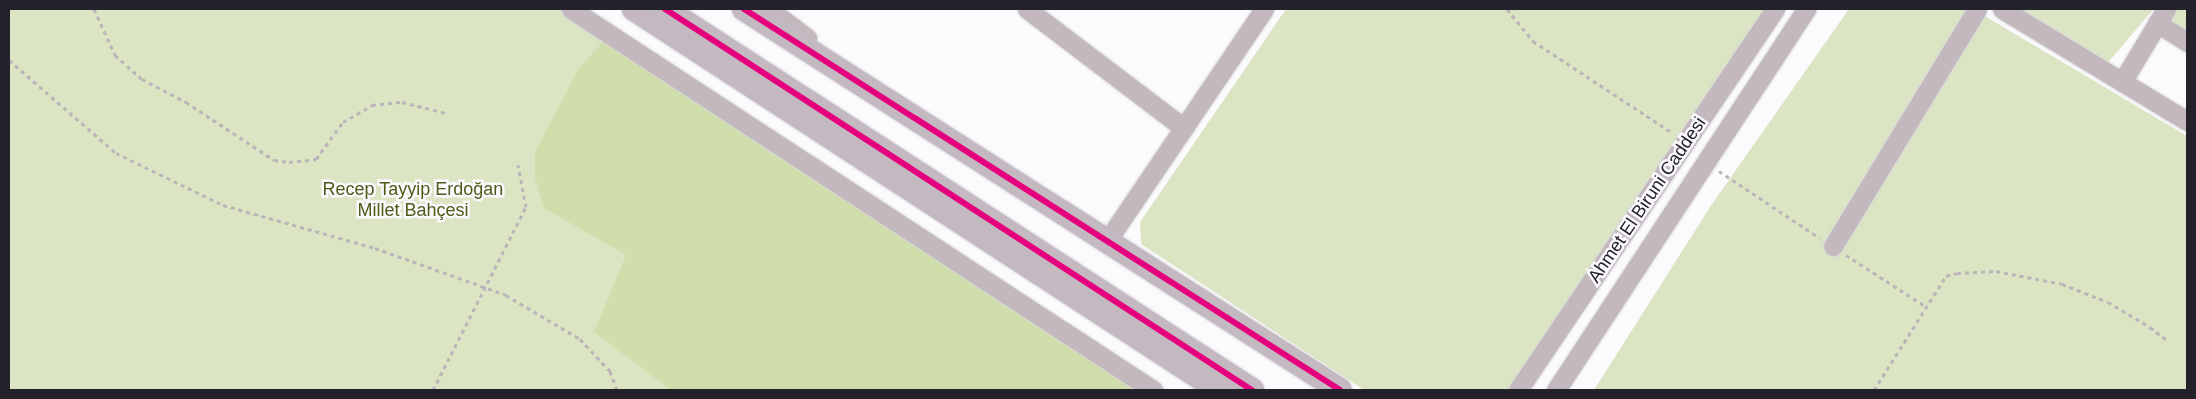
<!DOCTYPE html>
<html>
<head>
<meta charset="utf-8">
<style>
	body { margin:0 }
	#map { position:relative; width:2196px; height:399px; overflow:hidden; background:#fbfafd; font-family:Helvetica,sans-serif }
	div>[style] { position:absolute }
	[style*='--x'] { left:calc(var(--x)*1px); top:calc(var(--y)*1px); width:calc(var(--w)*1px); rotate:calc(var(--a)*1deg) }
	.green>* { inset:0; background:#dbe5c4 }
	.forest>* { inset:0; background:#cfdeaa }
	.path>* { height:3px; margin-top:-1.5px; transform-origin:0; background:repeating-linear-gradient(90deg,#bbb4b8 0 4px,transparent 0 8px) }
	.roads { filter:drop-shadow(0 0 1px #d8d8da) drop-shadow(0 0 1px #d8d8da) }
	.minor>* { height:19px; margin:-9.5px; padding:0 9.5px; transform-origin:9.5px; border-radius:9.5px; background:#c3b8bd }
	.major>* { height:24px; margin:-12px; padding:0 12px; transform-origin:12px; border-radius:12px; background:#c4b9c0 }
	.bus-1>* { height:6px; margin:-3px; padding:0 3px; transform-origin:3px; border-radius:3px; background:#e5007d }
	span { translate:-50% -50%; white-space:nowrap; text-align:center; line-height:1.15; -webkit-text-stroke:5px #fbf9fe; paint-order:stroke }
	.park-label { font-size:18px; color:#4c5d18 }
	.street-label { font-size:18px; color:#232129 }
	.frame { position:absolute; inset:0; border:10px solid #232129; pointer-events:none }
</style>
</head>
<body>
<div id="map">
	<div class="green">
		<i style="clip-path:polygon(9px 9px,583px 9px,1163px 390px,9px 390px)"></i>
		<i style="clip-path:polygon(1286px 9px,1781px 9px,1528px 390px,1364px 390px,1141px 244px,1140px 222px)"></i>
		<i style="clip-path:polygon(1849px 9px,1973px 9px,2187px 136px,2187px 390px,1594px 390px,1712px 204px)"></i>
		<i style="clip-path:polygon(2006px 9px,2187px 9px,2187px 30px,2153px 10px,2104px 67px)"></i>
	</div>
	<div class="forest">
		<i style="clip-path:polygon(614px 29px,1166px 390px,671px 390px,594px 332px,626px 255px,544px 208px,535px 178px,535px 152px,578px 70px)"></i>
	</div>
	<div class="path">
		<i style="--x:94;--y:9;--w:51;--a:65.5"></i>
		<i style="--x:115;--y:55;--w:36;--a:42"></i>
		<i style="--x:142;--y:79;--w:50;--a:27.6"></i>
		<i style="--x:186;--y:102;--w:105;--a:33.4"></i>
		<i style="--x:274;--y:160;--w:15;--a:8"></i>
		<i style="--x:289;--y:162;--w:27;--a:-6"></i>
		<i style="--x:316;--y:159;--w:46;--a:-53.9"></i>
		<i style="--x:343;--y:122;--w:34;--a:-30"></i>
		<i style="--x:372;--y:105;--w:30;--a:-6"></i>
		<i style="--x:402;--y:102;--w:45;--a:14"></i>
		<i style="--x:1507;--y:9;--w:41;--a:50.9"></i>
		<i style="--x:1533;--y:41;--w:165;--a:33.4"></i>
		<i style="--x:9;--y:60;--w:142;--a:41"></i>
		<i style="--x:116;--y:153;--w:119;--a:25.9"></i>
		<i style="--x:223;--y:205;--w:158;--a:15.8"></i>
		<i style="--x:375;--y:248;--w:139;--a:19.7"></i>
		<i style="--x:506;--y:295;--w:86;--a:30.7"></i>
		<i style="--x:580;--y:339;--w:44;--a:46.8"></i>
		<i style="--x:610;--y:371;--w:20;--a:70"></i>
		<i style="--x:1719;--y:171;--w:121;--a:33.6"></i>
		<i style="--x:1846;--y:255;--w:94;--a:32.8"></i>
		<i style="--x:433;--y:390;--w:205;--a:-63.1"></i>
		<i style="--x:526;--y:207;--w:43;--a:-100.8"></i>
		<i style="--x:1874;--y:390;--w:135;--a:-57.7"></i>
		<i style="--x:1946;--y:276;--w:11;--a:-15"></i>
		<i style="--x:1957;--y:273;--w:39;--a:-3"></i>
		<i style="--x:1996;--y:271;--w:67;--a:11.1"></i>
		<i style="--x:2062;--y:284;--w:49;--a:21.4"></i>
		<i style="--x:2108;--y:302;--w:49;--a:30.8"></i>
		<i style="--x:2150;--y:327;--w:24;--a:38"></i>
	</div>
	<div class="roads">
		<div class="minor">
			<i style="--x:571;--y:9;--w:696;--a:33.21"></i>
			<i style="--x:769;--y:9;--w:48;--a:37.3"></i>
			<i style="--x:1027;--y:9;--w:197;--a:37.2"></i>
			<i style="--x:2002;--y:9;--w:216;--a:31.2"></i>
			<i style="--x:2157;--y:23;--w:36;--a:32"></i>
			<i style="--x:2122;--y:82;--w:85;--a:-58.9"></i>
			<i style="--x:1107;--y:241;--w:280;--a:-55.9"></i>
			<i style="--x:1833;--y:246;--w:277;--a:-58.7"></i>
			<i style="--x:1518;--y:390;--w:460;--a:-56"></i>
			<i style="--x:1556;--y:390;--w:456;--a:-56.7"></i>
		</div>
		<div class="major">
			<i style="--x:634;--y:9;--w:698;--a:33.08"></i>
			<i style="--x:665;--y:9;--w:700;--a:32.99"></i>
			<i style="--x:744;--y:9;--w:707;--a:32.59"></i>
		</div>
	</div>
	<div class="bus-1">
		<i style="--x:665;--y:9;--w:700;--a:32.99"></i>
		<i style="--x:744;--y:9;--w:707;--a:32.59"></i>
	</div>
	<div class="park-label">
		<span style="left:413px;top:200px">Recep Tayyip Erdoğan<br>Millet Bahçesi</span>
	</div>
	<div class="street-label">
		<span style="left:1647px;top:200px;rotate:-56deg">Ahmet El Biruni Caddesi</span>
	</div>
	<div class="frame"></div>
</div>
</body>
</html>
